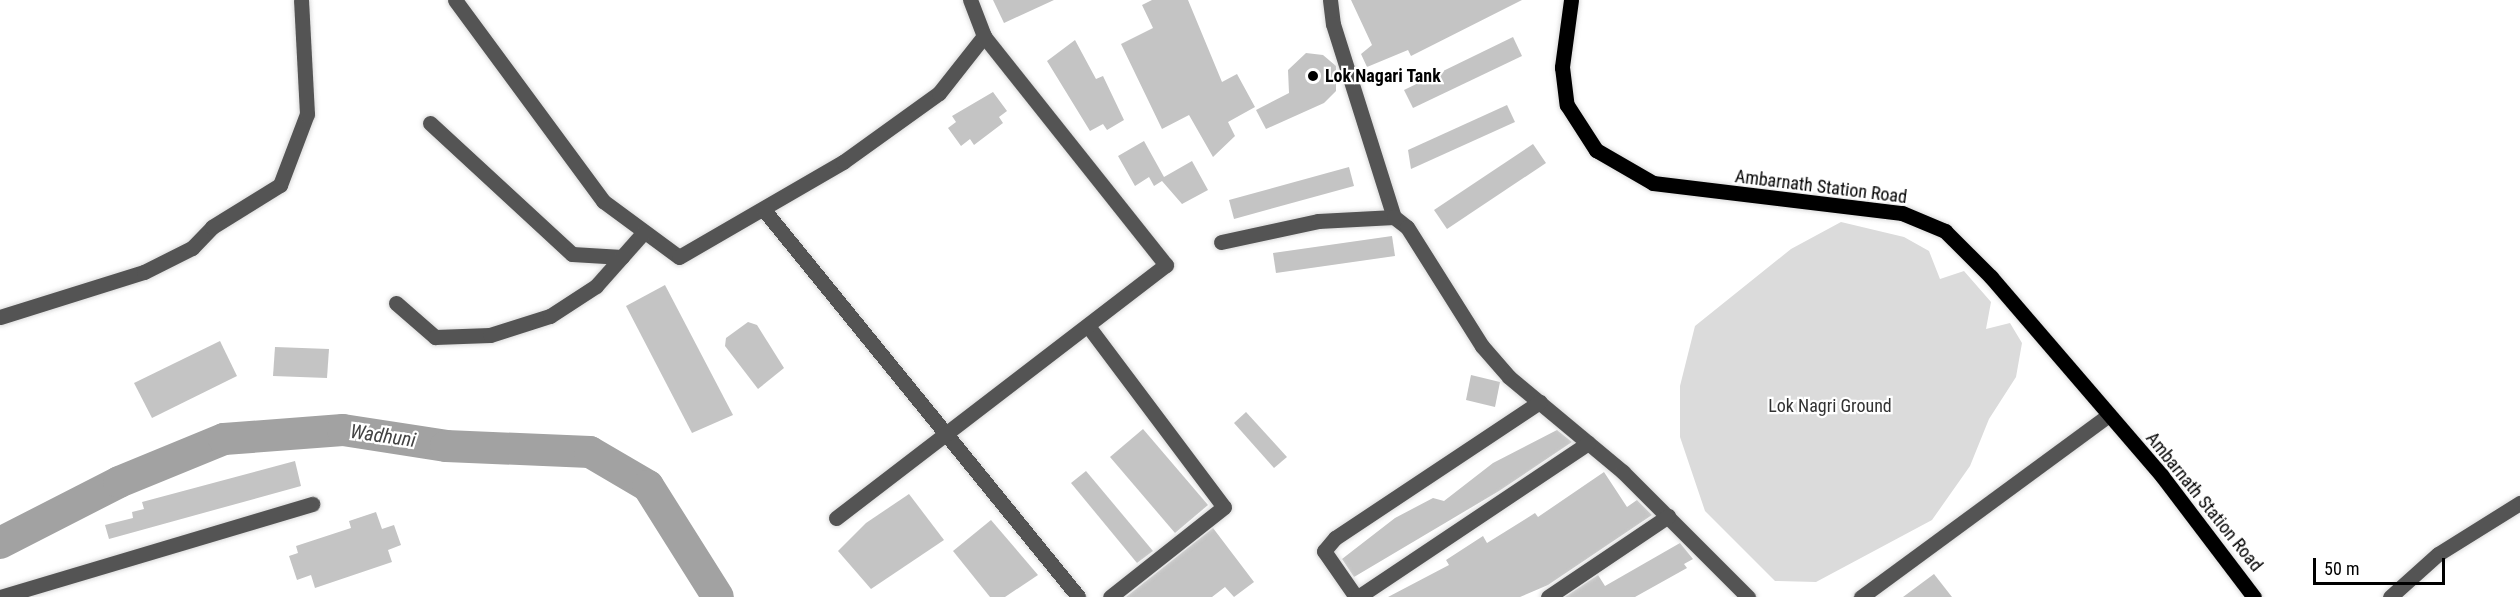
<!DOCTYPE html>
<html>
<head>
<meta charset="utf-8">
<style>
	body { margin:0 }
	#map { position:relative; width:2520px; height:597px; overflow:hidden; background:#fff; font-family:"Roboto Condensed",sans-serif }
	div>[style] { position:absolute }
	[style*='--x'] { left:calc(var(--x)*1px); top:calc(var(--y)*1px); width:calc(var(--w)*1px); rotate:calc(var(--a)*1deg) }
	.green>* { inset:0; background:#dbdbdb }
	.river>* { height:32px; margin:-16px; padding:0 16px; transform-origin:16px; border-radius:16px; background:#a2a2a2 }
	.building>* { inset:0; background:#c4c4c4 }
	.roads { filter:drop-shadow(0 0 2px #dbdbdb) drop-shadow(0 0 2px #dbdbdb) }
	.minor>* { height:15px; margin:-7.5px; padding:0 7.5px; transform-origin:7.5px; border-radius:7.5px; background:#545454 }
	.major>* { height:15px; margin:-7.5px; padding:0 7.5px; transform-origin:7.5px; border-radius:7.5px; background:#000 }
	.dots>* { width:16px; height:16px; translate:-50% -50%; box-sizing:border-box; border:3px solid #fff; border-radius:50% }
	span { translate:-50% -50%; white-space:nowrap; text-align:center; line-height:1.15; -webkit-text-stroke:4.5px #fff; paint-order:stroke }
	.poi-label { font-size:18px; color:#000; font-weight:700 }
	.left { translate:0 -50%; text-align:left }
	.street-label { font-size:18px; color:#000 }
	.park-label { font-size:18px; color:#323232 }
	.water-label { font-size:20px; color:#434343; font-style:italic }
	.scale { position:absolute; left:2313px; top:558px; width:132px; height:27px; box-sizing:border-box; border:3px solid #000; border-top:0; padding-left:8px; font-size:18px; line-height:21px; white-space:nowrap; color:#000; -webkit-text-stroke:4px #fff; paint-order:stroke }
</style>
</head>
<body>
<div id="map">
	<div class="green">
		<i style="clip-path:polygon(1841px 222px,1904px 237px,1929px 251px,1940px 279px,1964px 271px,1991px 302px,1986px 329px,2010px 323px,2022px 343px,2016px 377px,1989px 419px,1970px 466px,1932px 520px,1816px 582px,1775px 581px,1705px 511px,1680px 437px,1680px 386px,1695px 326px,1791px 249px)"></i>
	</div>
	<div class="river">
		<i style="--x:0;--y:543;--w:134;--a:-27.1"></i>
		<i style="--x:119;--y:482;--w:113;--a:-22.3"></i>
		<i style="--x:224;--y:439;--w:119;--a:-4.3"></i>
		<i style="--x:343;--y:430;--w:104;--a:8.8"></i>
		<i style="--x:446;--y:446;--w:144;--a:2.4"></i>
		<i style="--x:590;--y:452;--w:67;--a:30.4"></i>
		<i style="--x:648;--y:486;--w:131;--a:57.8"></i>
	</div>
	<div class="building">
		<i style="clip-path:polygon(993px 0,1054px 0,1004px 23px)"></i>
		<i style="clip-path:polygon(1152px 0,1188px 0,1222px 82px,1237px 74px,1255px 107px,1228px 122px,1235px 136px,1213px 157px,1189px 115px,1162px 129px,1121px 44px,1153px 28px,1142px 5px)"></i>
		<i style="clip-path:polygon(1351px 0,1522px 0,1411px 56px,1408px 50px,1367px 67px,1361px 54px,1372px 45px)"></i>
		<i style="clip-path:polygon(1513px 37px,1522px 56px,1413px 108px,1404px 90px)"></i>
		<i style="clip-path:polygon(1075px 40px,1096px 79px,1103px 76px,1124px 120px,1107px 130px,1103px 124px,1090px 131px,1047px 61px)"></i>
		<i style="clip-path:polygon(1306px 53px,1323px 55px,1336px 66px,1336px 91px,1324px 103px,1266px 129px,1256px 110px,1289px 93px,1288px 70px)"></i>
		<i style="clip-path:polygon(993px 92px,1007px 111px,999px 117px,1003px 123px,974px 145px,970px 139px,961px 146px,948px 128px,956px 122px,952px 116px)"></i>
		<i style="clip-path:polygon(1507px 105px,1515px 122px,1411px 169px,1408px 150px)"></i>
		<i style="clip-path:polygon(1144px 141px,1164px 177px,1192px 161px,1208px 190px,1182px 204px,1162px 181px,1154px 186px,1149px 177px,1135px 186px,1118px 156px)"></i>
		<i style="clip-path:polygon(1533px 144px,1546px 163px,1447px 229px,1434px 210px)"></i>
		<i style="clip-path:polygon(1349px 167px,1354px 186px,1234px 219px,1229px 200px)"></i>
		<i style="clip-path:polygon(1392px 236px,1395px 256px,1276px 273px,1273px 253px)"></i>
		<i style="clip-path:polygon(665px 285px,733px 415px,692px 433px,626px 306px)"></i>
		<i style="clip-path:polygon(748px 322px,757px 325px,784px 368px,758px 389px,725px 346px,726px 338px)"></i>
		<i style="clip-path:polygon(220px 341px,237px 376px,152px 418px,134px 383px)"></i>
		<i style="clip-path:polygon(275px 347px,329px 349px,327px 378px,273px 376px)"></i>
		<i style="clip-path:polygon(1471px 375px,1500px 382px,1495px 407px,1466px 400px)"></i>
		<i style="clip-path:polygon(1246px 412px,1287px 457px,1274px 468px,1234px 423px)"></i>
		<i style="clip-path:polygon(1143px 429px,1208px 505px,1175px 533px,1110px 457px)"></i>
		<i style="clip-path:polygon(1557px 430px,1572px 442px,1499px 491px,1354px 577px,1342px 559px,1395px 518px,1433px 498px,1444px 501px,1493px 463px)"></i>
		<i style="clip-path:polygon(295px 461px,301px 486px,109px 539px,105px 525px,133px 518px,132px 512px,144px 509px,142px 502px)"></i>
		<i style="clip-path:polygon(1086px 471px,1153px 551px,1137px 563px,1071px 483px)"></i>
		<i style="clip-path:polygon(1604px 472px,1627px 507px,1637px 500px,1652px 515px,1548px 585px,1520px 597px,1388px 597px,1449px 565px,1446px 560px,1483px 536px,1487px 543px,1535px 513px,1538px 517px)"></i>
		<i style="clip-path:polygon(909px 494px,944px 540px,871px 589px,838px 551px,866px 523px)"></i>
		<i style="clip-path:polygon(376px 512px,382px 529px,394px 525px,401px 545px,388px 550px,392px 562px,315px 588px,311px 575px,297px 580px,289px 556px,298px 553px,296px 546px,351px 528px,349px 521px)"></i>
		<i style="clip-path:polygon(991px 520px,1038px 575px,1005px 597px,990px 597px,953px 551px)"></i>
		<i style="clip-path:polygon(1213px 528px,1254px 582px,1234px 597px,1225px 587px,1212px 597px,1126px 597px)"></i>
		<i style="clip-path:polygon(1680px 543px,1693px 559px,1684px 564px,1687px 568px,1635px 597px,1565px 597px,1598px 575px,1605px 586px)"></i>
		<i style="clip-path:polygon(1934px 574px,1952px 597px,1903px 597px)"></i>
	</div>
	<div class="roads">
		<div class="minor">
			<i style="--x:455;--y:0;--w:250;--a:53.6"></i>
			<i style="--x:603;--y:201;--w:94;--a:36.4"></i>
			<i style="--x:679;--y:257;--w:190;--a:-30.1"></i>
			<i style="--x:843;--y:162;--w:118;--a:-35.7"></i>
			<i style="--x:939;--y:93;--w:73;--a:-51.7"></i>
			<i style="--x:984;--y:36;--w:39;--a:-111"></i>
			<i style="--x:1330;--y:0;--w:24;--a:83"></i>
			<i style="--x:1333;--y:24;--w:202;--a:72.5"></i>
			<i style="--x:430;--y:123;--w:193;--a:42.7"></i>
			<i style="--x:572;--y:254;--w:50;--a:3.4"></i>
			<i style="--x:764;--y:210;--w:498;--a:50.9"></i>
			<i style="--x:1221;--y:242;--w:99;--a:-12.2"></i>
			<i style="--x:1318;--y:221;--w:76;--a:-3"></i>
			<i style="--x:1394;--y:217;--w:16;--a:38"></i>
			<i style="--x:1407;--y:227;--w:141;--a:57.8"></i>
			<i style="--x:1482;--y:346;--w:41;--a:48.9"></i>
			<i style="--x:1509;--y:377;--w:148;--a:39.8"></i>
			<i style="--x:1623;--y:472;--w:177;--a:45"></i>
			<i style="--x:396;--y:303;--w:52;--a:41.1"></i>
			<i style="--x:435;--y:337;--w:55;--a:-2.1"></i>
			<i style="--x:490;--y:335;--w:63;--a:-17.6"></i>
			<i style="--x:550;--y:316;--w:55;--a:-33.1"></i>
			<i style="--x:596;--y:286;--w:72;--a:-48.4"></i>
			<i style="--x:0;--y:317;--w:151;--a:-17.4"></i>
			<i style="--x:144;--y:272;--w:54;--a:-26.6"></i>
			<i style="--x:192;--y:248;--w:29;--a:-46"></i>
			<i style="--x:212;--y:227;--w:80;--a:-31.7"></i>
			<i style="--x:280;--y:185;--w:76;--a:-69.2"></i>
			<i style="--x:307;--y:114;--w:114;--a:-93"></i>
			<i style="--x:1088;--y:326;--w:226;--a:53.1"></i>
			<i style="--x:1224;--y:507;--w:145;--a:141.7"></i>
			<i style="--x:836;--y:518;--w:416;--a:-37.5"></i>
			<i style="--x:1166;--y:265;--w:293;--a:-128.5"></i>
			<i style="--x:0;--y:597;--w:326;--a:-16.6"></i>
			<i style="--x:1356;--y:597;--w:56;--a:-124.8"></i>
			<i style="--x:1324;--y:551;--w:17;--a:-50"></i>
			<i style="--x:1335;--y:538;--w:246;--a:-33.6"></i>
			<i style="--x:1358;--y:597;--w:277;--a:-33.8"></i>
			<i style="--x:1548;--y:597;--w:145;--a:-34"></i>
			<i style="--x:1861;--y:597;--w:305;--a:-36.3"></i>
			<i style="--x:2390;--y:597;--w:64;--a:-41.9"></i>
			<i style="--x:2438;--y:554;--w:97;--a:-31.9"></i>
		</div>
		<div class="major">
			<i style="--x:1571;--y:0;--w:68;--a:97.7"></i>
			<i style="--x:1562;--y:67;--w:38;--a:83"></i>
			<i style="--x:1567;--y:105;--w:54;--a:57.2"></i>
			<i style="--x:1596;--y:150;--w:66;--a:30.1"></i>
			<i style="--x:1653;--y:183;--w:251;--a:6.9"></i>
			<i style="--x:1902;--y:213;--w:47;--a:22.7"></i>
			<i style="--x:1945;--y:231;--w:65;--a:45"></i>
			<i style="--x:1991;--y:277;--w:262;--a:49.3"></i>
			<i style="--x:2162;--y:476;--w:152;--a:52.8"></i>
		</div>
	</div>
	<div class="dots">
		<i style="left:1313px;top:76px;background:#000"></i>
	</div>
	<div class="poi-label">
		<span class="left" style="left:1325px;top:76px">Lok Nagari Tank</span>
	</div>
	<div class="street-label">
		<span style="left:1821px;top:187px;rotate:7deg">Ambarnath Station Road</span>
		<span style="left:2204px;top:502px;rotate:51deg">Ambarnath Station Road</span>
	</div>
	<div class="park-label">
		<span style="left:1830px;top:406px">Lok Nagri Ground</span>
	</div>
	<div class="water-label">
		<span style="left:383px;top:436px;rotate:8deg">Wadhuni</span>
	</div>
	<div class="scale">50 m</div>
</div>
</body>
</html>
